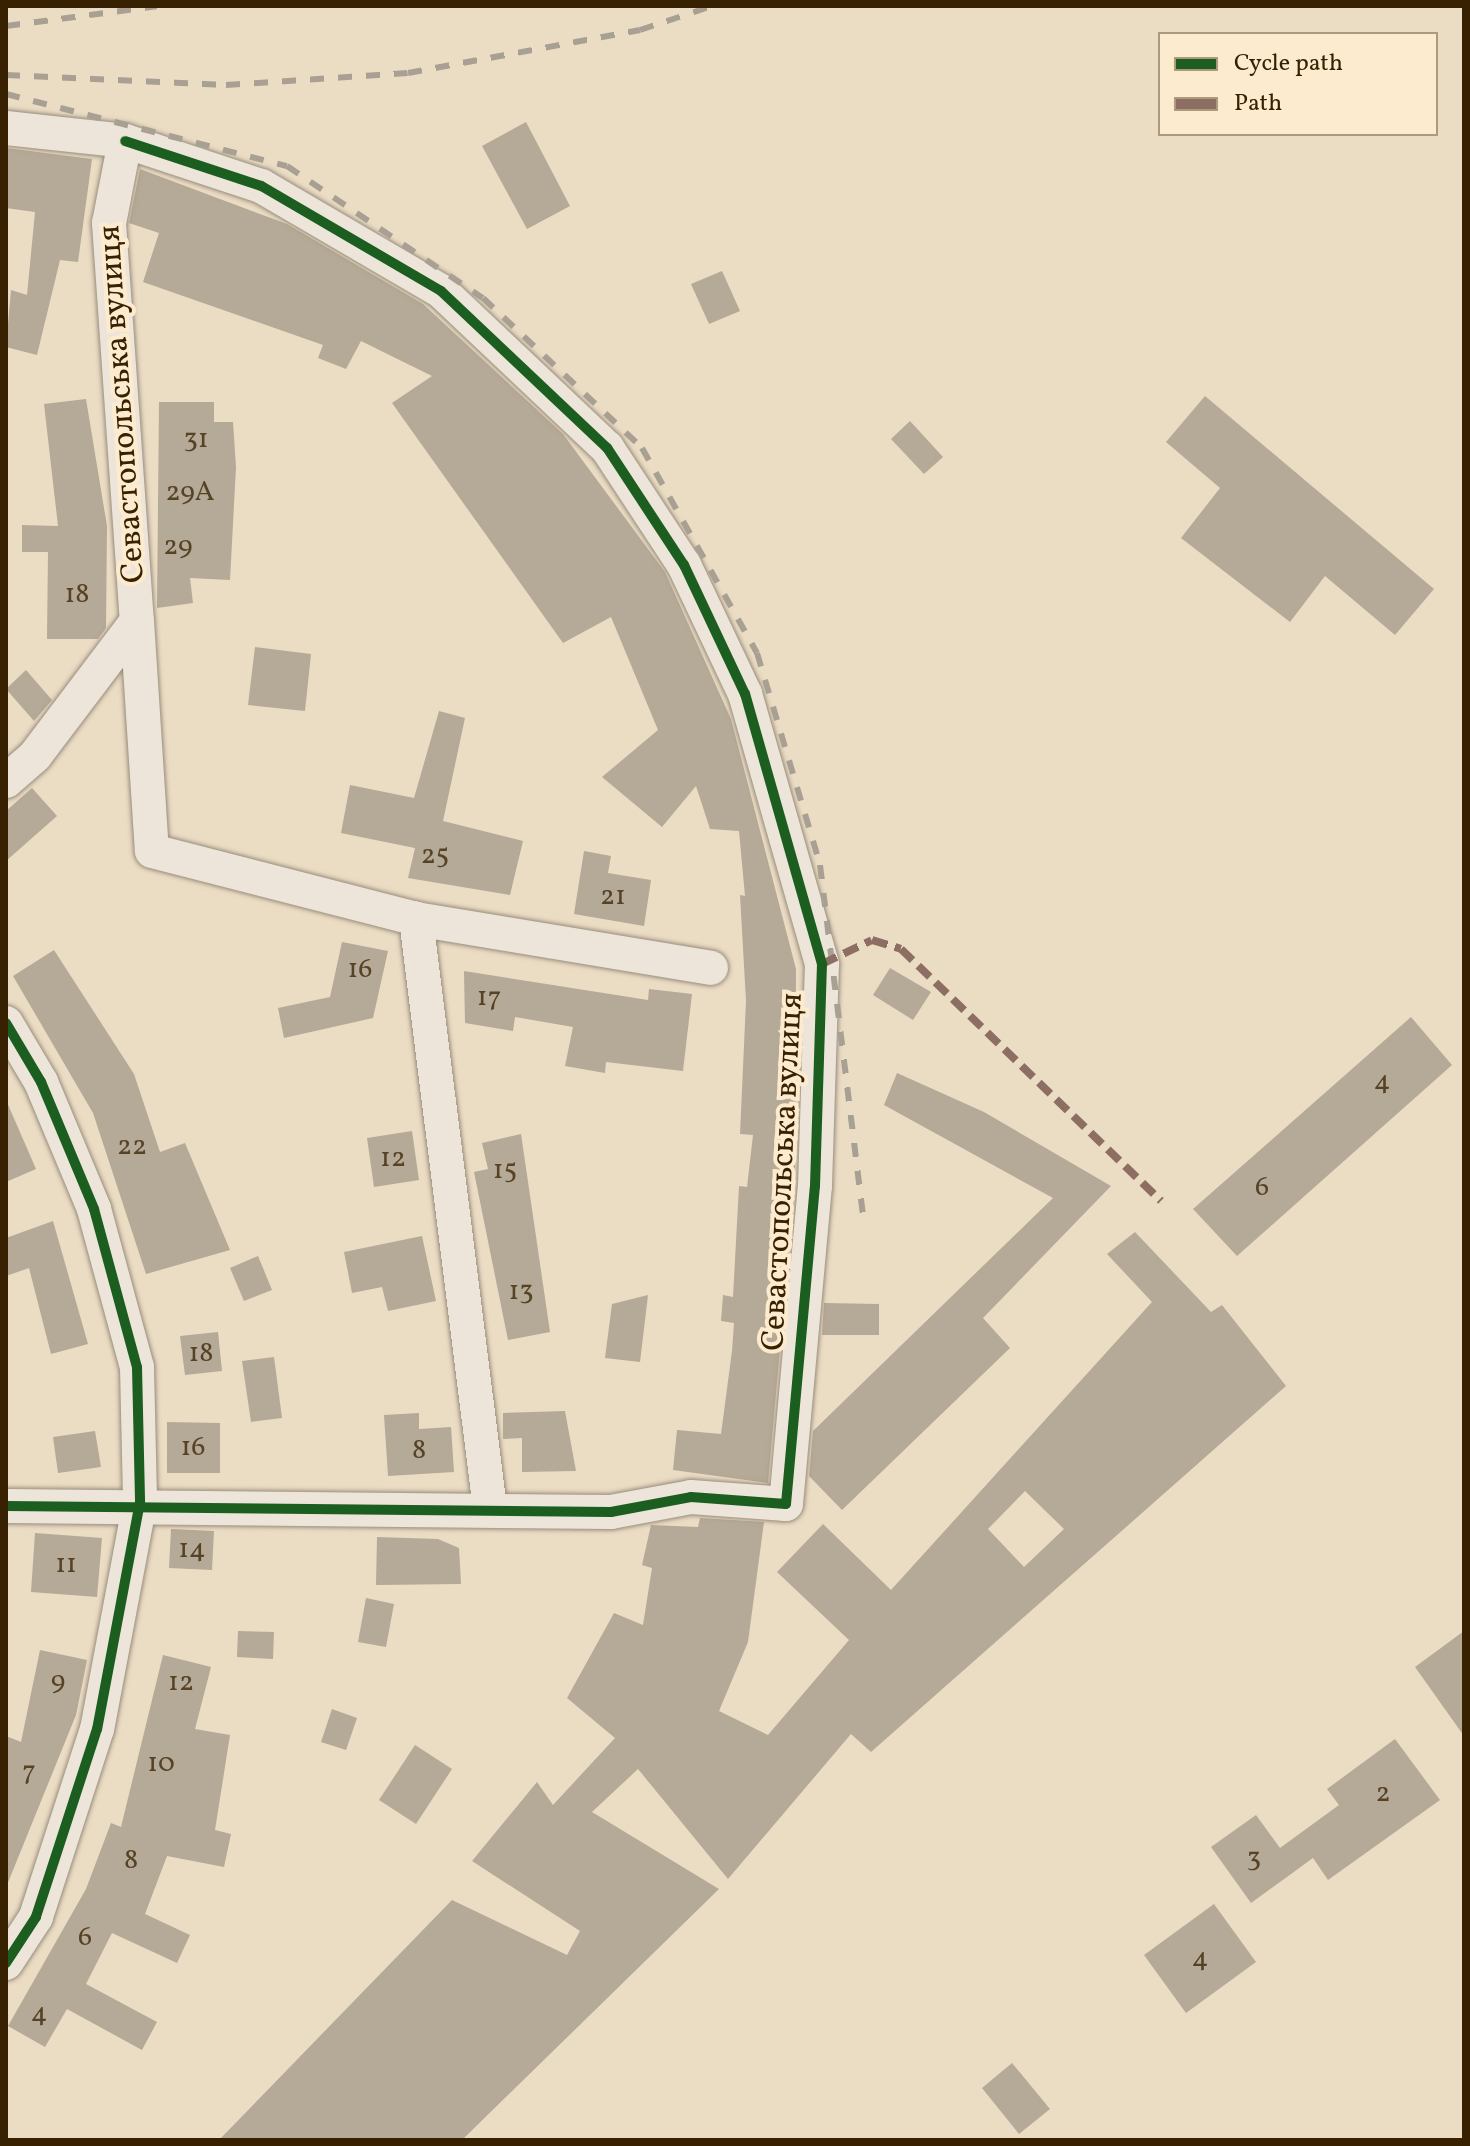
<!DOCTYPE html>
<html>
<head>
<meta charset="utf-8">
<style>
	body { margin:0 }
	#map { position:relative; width:1470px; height:2146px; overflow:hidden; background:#ebdcc4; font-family:Vollkorn,serif }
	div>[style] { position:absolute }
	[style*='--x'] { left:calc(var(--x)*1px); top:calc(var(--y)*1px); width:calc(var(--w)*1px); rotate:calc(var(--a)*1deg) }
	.building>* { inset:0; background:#b5a997 }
	.roads { filter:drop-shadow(0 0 2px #988d7b) drop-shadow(0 0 2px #988d7b) }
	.minor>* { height:34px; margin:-17px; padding:0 17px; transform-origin:17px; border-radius:17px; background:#ede5d9 }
	.rail>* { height:6px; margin-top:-3px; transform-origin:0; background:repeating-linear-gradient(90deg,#a9a094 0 14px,transparent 0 28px) }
	.quiet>* { height:8px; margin-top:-4px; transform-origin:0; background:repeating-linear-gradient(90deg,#8d6e63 0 16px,transparent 0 24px) }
	.cycleway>* { height:10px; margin:-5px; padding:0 5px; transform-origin:5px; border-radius:5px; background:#1b5e20 }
	span { translate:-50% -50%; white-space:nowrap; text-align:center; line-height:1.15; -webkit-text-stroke:8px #fcebce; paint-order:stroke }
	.number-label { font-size:28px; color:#564326 }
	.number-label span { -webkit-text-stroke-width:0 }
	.street-label { font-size:32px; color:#372100 }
	.frame { position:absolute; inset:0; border:8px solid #372100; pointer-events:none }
	.legend { position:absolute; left:1158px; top:32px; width:280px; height:104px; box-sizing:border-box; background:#fcebce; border:2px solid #ad9a7c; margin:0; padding:10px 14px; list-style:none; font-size:24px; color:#372100 }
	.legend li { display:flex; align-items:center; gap:16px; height:40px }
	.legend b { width:40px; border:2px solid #ad9a7c }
</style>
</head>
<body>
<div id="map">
	<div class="building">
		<i style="clip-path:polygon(526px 122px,570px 206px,527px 229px,482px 146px)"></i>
		<i style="clip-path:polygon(6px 148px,92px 159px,78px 262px,60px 260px,37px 355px,6px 347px,11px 290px,27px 295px,35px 212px,6px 208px)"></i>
		<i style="clip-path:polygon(140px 169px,287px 224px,423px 304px,563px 434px,665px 572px,731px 719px,796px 969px,795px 1181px,768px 1483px,673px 1470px,677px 1430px,721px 1434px,732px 1351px,734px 1323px,721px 1321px,723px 1295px,733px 1297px,739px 1186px,747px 1187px,753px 1135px,740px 1134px,746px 1001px,740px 895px,745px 896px,739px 831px,710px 829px,696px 786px,662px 827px,602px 777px,658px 730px,611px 617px,563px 643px,392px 403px,432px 376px,361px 341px,346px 369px,318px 358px,323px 345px,143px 282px,159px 233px,129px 223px)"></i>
		<i style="clip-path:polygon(722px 271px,740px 311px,709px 324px,691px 284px)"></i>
		<i style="clip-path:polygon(1205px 396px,1434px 589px,1395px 635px,1325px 576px,1290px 622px,1181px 538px,1220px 488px,1166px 442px)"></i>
		<i style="clip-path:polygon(86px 399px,107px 526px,106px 628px,98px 639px,47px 639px,48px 552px,22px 552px,22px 525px,58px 526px,44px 404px)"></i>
		<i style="clip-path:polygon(159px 402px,214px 402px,214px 422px,233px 422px,236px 467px,230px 580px,190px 578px,193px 603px,157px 608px)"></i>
		<i style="clip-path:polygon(910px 421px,943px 457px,924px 474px,891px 439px)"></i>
		<i style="clip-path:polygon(255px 647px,311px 654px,305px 711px,248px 705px)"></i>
		<i style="clip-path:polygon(26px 670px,52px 700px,34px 721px,6px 689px)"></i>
		<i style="clip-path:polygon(439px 711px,465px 718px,443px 821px,523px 841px,510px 895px,408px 878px,415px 848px,341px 833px,350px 785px,414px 798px)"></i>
		<i style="clip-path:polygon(32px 788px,57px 816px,6px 861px,6px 811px)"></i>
		<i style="clip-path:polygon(584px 851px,611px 856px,608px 873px,651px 880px,644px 926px,574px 914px)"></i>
		<i style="clip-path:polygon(342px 942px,388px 951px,373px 1018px,284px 1038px,278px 1008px,330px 997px)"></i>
		<i style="clip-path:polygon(54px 950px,134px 1074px,160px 1152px,185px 1143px,230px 1250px,146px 1274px,93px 1113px,13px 976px)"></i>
		<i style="clip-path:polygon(890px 968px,931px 992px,913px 1020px,873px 995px)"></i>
		<i style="clip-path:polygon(464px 971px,648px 1000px,649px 989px,692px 994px,683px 1071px,606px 1062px,605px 1073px,565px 1066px,573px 1027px,515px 1017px,513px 1031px,465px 1023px)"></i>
		<i style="clip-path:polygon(1411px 1017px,1452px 1065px,1237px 1256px,1193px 1209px)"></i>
		<i style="clip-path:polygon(897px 1073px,984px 1112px,1111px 1186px,983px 1318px,1010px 1348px,842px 1510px,809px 1476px,813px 1431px,1053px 1198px,884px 1105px)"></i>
		<i style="clip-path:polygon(6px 1100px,36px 1169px,6px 1182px)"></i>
		<i style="clip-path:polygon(412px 1131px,419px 1180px,374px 1187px,367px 1138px)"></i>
		<i style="clip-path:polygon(521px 1134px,550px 1332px,508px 1340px,474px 1172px,488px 1169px,482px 1143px)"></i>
		<i style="clip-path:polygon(53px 1221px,88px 1344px,51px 1354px,29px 1268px,6px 1276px,6px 1238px)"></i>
		<i style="clip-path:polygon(evenodd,1135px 1232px,1211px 1312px,1222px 1305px,1286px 1386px,871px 1752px,851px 1734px,728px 1879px,638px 1769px,592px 1812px,719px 1889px,462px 2140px,219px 2140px,452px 1900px,567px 1955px,580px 1931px,472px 1861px,537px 1782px,553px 1805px,615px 1738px,567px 1698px,614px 1613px,643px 1625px,652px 1568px,642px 1565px,651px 1525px,698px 1527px,700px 1518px,764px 1522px,748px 1642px,719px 1711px,768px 1735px,849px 1640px,777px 1572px,823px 1524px,891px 1590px,1152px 1302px,1107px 1254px,1135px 1232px,1025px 1491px,1064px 1529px,1024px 1567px,988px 1529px,1025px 1491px)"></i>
		<i style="clip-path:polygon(422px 1236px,436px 1301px,388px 1311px,382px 1287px,352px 1293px,344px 1252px)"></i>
		<i style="clip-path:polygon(258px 1256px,272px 1290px,244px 1301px,230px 1268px)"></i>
		<i style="clip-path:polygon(648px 1295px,640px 1362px,605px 1358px,612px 1304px)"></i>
		<i style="clip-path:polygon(824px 1303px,879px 1304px,879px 1335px,822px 1335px)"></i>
		<i style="clip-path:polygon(218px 1332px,222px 1371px,185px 1375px,180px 1336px)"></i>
		<i style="clip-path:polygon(274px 1357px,282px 1418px,251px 1422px,242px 1361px)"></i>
		<i style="clip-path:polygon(565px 1411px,576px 1471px,522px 1472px,522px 1438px,503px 1439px,503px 1413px)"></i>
		<i style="clip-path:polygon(419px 1413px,419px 1429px,451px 1427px,454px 1472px,388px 1476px,384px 1415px)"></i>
		<i style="clip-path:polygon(167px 1422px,220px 1423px,220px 1473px,167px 1473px)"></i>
		<i style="clip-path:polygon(95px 1431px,101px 1467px,58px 1473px,53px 1437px)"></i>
		<i style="clip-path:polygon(171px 1529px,214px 1531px,212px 1570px,169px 1568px)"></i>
		<i style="clip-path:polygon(35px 1533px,102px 1538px,97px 1597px,31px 1592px)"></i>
		<i style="clip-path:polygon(377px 1537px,438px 1539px,459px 1548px,461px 1584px,376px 1585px)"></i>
		<i style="clip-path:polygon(366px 1598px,394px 1604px,386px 1647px,358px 1642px)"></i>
		<i style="clip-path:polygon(238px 1631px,274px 1632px,273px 1659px,237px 1657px)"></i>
		<i style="clip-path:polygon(1464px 1631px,1464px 1736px,1415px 1667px)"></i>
		<i style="clip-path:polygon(40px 1650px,87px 1660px,76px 1715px,7px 1885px,6px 1736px,21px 1742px)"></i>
		<i style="clip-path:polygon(163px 1655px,211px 1667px,195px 1729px,230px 1735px,215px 1830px,231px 1834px,224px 1867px,167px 1856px,145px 1914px,190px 1935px,177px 1963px,112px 1933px,86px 1984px,157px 2022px,142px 2050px,67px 2009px,45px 2047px,8px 2026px,86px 1889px,111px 1823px,121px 1827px)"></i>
		<i style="clip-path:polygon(332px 1709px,357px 1718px,346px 1750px,321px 1742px)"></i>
		<i style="clip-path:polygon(1395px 1739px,1440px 1800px,1328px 1880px,1313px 1858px,1251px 1903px,1211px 1847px,1256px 1815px,1280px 1848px,1339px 1805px,1327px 1789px)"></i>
		<i style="clip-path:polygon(415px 1745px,452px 1769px,416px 1824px,379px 1800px)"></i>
		<i style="clip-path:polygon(1214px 1904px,1256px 1962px,1186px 2013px,1144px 1955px)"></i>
		<i style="clip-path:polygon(1012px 2063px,1050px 2109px,1019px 2134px,982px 2088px)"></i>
	</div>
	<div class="roads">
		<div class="minor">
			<i style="--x:6;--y:128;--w:120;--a:6.2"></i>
			<i style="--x:125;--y:141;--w:84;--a:101"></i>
			<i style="--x:109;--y:223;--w:399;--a:86"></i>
			<i style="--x:137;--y:621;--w:169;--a:127.1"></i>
			<i style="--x:35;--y:756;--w:38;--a:139"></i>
			<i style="--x:137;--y:621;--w:230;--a:86.3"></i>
			<i style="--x:152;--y:851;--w:273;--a:14.4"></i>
			<i style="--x:6;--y:1023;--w:69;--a:59.3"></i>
			<i style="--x:41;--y:1082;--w:138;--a:67.3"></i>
			<i style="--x:94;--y:1209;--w:164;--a:74.8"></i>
			<i style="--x:137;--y:1367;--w:135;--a:88.7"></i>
			<i style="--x:140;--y:1502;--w:231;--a:100.7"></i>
			<i style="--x:97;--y:1729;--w:198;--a:108"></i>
			<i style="--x:36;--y:1917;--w:55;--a:123.1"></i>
			<i style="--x:6;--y:1506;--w:605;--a:0.57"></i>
			<i style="--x:611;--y:1512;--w:81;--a:-10.6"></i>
			<i style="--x:691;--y:1497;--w:95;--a:4.2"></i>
			<i style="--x:786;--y:1504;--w:319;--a:-84.8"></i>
			<i style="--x:815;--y:1186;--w:222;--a:-88.2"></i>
			<i style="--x:822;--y:964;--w:281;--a:-105.9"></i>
			<i style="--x:745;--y:694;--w:143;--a:-115.3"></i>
			<i style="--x:684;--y:565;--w:140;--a:-123.3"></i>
			<i style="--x:607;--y:448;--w:228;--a:-136.6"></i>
			<i style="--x:441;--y:291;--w:208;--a:-149.7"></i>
			<i style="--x:261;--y:186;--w:143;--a:-161.7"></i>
			<i style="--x:490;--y:1509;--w:595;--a:-97.15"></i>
			<i style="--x:416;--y:919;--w:299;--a:9.4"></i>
		</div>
	</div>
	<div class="rail">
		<i style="--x:6;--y:26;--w:152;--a:-7.5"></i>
		<i style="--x:6;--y:75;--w:220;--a:2.6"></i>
		<i style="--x:226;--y:85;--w:182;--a:-3.8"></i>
		<i style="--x:408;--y:73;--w:236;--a:-10.5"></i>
		<i style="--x:640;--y:30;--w:76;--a:-18.4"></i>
		<i style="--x:6;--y:94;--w:290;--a:14.4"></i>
		<i style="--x:287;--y:166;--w:236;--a:34"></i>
		<i style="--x:483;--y:298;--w:219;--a:43.3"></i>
		<i style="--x:642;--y:448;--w:235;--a:60.7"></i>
		<i style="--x:757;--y:653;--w:221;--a:73.4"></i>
		<i style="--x:820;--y:865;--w:362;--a:83"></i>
	</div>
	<div class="quiet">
		<i style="--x:822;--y:964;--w:55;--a:-25.6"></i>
		<i style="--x:872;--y:940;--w:30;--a:17"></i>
		<i style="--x:901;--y:949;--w:362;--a:44.1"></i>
	</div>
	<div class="cycleway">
		<i style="--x:6;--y:1023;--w:69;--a:59.3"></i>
		<i style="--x:41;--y:1082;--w:138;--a:67.3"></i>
		<i style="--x:94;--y:1209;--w:164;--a:74.8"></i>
		<i style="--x:137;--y:1367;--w:135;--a:88.7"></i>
		<i style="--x:140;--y:1502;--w:231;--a:100.7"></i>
		<i style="--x:97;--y:1729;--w:198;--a:108"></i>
		<i style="--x:36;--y:1917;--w:55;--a:123.1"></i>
		<i style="--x:6;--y:1506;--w:605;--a:0.57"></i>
		<i style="--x:611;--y:1512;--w:81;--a:-10.6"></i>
		<i style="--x:691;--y:1497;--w:95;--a:4.2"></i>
		<i style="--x:786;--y:1504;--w:319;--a:-84.8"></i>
		<i style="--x:815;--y:1186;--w:222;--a:-88.2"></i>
		<i style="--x:822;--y:964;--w:281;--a:-105.9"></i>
		<i style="--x:745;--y:694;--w:143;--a:-115.3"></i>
		<i style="--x:684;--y:565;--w:140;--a:-123.3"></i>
		<i style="--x:607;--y:448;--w:228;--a:-136.6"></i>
		<i style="--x:441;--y:291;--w:208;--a:-149.7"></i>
		<i style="--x:261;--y:186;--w:143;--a:-161.7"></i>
	</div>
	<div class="number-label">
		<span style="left:196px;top:440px">31</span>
		<span style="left:190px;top:493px">29А</span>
		<span style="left:178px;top:547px">29</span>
		<span style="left:77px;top:595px">18</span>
		<span style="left:435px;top:856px">25</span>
		<span style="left:613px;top:897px">21</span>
		<span style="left:360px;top:970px">16</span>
		<span style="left:489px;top:998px">17</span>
		<span style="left:1382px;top:1082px">4</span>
		<span style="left:132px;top:1147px">22</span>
		<span style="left:393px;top:1159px">12</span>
		<span style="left:505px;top:1171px">15</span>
		<span style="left:1262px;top:1188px">6</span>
		<span style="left:521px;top:1292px">13</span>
		<span style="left:201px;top:1354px">18</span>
		<span style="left:193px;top:1448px">16</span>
		<span style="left:419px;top:1451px">8</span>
		<span style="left:192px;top:1550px">14</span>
		<span style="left:66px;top:1565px">11</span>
		<span style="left:58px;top:1682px">9</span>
		<span style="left:181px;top:1683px">12</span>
		<span style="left:161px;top:1764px">10</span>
		<span style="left:29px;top:1772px">7</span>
		<span style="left:1383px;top:1794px">2</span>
		<span style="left:1254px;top:1859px">3</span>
		<span style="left:131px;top:1861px">8</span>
		<span style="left:85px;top:1938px">6</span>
		<span style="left:1200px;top:1959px">4</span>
		<span style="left:39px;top:2014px">4</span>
	</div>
	<div class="street-label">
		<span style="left:123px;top:404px;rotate:-94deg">Севастопольська вулиця</span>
		<span style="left:784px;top:1172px;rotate:-87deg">Севастопольська вулиця</span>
	</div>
	<div class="frame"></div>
	<ul class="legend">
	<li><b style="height:10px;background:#1b5e20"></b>Cycle path</li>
	<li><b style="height:10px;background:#8d6e63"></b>Path</li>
	</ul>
</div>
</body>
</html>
